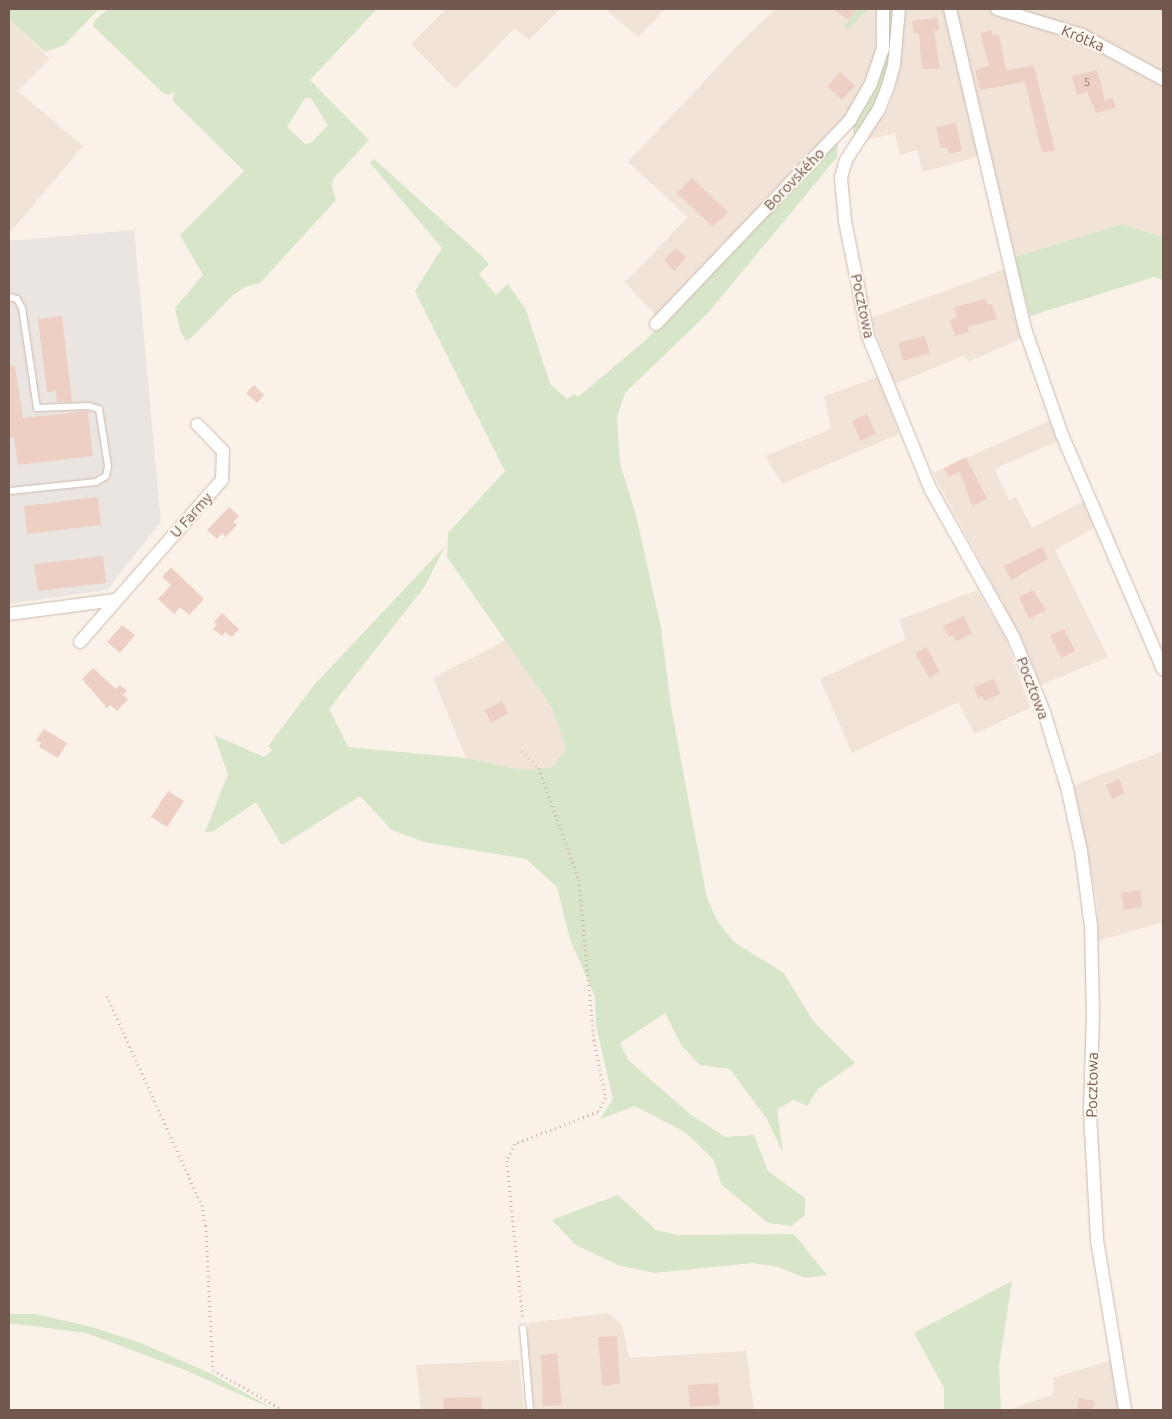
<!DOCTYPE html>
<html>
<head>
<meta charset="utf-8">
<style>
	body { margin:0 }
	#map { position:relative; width:1172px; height:1419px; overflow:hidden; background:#faf2e8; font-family:Ubuntu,sans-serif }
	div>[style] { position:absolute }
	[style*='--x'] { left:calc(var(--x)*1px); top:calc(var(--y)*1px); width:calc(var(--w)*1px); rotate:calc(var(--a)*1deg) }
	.residential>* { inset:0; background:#f1e3d8 }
	.industrial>* { inset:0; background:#ebe5e1 }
	.green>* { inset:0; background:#d7e6c8 }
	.building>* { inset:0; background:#edd0c3 }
	.path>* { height:2.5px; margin-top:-1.25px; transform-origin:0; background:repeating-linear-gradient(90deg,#d1b3a6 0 1px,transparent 0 5px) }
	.roads { filter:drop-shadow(0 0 1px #cbb9af) drop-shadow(0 0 1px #cbb9af) }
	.lane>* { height:6px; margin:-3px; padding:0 3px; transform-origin:3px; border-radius:3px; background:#fff }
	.street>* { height:12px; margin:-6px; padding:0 6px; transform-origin:6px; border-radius:6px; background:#fff }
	span { translate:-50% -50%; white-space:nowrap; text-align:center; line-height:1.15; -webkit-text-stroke:4px #fdf6ee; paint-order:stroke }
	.number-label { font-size:12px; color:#91766c }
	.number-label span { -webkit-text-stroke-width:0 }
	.street-label { font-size:15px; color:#72584f }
	.frame { position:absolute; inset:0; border:10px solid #72584f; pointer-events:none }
</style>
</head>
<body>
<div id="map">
	<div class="residential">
		<i style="clip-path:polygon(446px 9px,560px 9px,529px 40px,515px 28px,455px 89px,411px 44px)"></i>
		<i style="clip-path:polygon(606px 9px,665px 9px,638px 37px)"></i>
		<i style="clip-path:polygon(776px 9px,877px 9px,875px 55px,863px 92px,847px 118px,656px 316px,625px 282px,688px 217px,628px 162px,744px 39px)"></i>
		<i style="clip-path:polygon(905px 9px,946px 9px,980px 156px,923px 172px,917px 150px,900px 155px,895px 133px,864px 141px,888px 109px,896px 86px)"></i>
		<i style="clip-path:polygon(954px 9px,985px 9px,1059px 31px,1105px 47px,1163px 84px,1163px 237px,1122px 224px,1014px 257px)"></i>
		<i style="clip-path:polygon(1016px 9px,1163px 9px,1163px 74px)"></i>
		<i style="clip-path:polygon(9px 19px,50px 59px,18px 91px,83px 146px,9px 234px)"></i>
		<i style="clip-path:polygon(1005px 269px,1025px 337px,968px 362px,965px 355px,895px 384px,871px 318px)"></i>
		<i style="clip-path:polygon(878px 377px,899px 434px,782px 484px,765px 456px,831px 429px,824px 396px)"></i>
		<i style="clip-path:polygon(1049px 421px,1058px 441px,994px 469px,1009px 500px,1016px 497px,1032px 528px,1084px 501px,1094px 528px,1055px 550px,1108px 657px,1041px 685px,1017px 630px,933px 473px)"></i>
		<i style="clip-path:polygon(977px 590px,1005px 637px,1030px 708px,974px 734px,958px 702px,852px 753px,820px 679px,906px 639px,899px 620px)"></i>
		<i style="clip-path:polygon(506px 640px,551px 706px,566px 748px,553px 767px,524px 770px,466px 758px,433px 678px)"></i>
		<i style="clip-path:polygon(1163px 751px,1163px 922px,1098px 941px,1097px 903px,1074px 785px)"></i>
		<i style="clip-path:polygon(608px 1313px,622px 1325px,629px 1358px,746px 1351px,754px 1410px,534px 1410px,527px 1337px,529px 1323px)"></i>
		<i style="clip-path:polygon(519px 1360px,524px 1410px,421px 1410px,416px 1365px)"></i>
		<i style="clip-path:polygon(1111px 1360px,1120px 1410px,1008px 1410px,1054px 1394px,1053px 1378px)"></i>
	</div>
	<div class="industrial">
		<i style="clip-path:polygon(134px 230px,161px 522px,107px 590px,9px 604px,9px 241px)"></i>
	</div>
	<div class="green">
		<i style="clip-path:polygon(9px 9px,99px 9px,64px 45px,45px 52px,9px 19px)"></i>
		<i style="clip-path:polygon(evenodd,108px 9px,377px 9px,310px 80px,369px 140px,333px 179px,332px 188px,336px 200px,260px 283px,245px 287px,232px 296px,190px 339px,186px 340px,181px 333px,175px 308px,203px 275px,180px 235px,244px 171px,173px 101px,174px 91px,169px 95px,163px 93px,93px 26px,95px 20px,108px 9px,305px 98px,311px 98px,328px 125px,311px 143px,305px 144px,287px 127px,305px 98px)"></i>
		<i style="clip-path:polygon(857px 9px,868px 9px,848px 30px,844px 27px)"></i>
		<i style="clip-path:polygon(888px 9px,895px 9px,891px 63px,876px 104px,854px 136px,853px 125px,870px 98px)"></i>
		<i style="clip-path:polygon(838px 140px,837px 157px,708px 313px,625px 393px,617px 417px,620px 464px,636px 515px,661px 628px,671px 707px,707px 898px,718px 922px,734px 942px,784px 973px,813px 1021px,855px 1063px,818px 1089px,807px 1106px,794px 1100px,777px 1109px,783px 1153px,767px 1119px,730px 1069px,700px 1065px,681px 1045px,665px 1013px,620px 1043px,628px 1060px,690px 1114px,725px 1137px,754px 1135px,768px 1171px,805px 1198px,805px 1215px,791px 1226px,768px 1223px,721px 1184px,714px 1160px,685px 1132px,635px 1106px,600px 1119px,613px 1099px,596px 1026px,595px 997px,570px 939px,557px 887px,526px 859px,424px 842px,392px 830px,360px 796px,282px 845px,256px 802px,214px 831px,205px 832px,228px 774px,214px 735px,264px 757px,272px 750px,268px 746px,315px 684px,445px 546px,425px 586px,329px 709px,348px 747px,466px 758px,524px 770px,553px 767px,566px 748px,551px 706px,447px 557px,448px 533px,505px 471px,415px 291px,442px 248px,370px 163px,374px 159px,483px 257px,489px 264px,479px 274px,496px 295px,508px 284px,526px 310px,550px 384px,567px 399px,575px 394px,578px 397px,646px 340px)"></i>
		<i style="clip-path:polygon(1122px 224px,1163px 237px,1163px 280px,1154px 277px,1030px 316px,1014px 257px)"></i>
		<i style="clip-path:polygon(618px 1195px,656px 1230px,678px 1235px,794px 1234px,827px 1275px,805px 1278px,779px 1267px,753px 1263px,654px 1273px,618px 1265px,576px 1245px,552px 1220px)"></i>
		<i style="clip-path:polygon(1012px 1281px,999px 1366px,1001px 1410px,944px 1410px,944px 1388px,914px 1333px)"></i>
		<i style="clip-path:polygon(9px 1314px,35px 1314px,92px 1327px,141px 1343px,212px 1374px,275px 1410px,185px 1370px,86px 1333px,9px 1323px)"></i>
	</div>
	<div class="building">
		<i style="clip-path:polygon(833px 9px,857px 9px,848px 20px)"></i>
		<i style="clip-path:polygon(938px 18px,939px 31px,934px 31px,940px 69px,922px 69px,919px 33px,914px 33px,912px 21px)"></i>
		<i style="clip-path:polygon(991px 30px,993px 36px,999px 35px,1006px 70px,1034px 66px,1055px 150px,1042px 153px,1025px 82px,980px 90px,975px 70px,989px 66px,980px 33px)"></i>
		<i style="clip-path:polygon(1097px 70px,1105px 100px,1113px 98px,1116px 108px,1096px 113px,1087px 92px,1077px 95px,1072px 76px)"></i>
		<i style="clip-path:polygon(840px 72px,855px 86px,842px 100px,827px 86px)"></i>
		<i style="clip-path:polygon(956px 123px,962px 151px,949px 154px,947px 147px,941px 148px,936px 127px)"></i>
		<i style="clip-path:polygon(692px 178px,728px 212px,713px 227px,677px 193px)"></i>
		<i style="clip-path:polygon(676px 248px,686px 258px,674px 271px,664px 260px)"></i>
		<i style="clip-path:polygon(986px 299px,988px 305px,992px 304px,997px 319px,967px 327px,969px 332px,955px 336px,950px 320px,957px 318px,954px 307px)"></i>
		<i style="clip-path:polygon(62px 316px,72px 402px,57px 402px,56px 391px,47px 392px,38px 319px)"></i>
		<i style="clip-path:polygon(925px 336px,930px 353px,903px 361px,898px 343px)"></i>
		<i style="clip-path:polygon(9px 366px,15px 366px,23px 418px,88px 411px,93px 456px,18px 465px,14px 437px,9px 438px)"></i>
		<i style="clip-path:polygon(254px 385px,264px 395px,257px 403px,246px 393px)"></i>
		<i style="clip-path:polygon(867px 414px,876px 434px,861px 441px,852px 421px)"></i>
		<i style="clip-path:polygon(966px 457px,987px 499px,972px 506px,960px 472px,948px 477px,944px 468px)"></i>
		<i style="clip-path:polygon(98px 497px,101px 525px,27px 534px,24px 506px)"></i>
		<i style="clip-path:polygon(229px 507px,239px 516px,233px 522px,237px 525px,226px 537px,222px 533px,217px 539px,207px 530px)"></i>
		<i style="clip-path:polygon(1042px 547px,1048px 559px,1011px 580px,1004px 566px)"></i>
		<i style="clip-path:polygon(103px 556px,106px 583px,38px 591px,34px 564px)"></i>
		<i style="clip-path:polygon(171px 567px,204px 599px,189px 615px,180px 607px,174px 614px,158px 599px,171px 585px,162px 577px)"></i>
		<i style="clip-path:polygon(1033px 590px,1046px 610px,1029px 619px,1019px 597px)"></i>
		<i style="clip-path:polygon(222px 613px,239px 629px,232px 637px,225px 632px,222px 636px,213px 629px,217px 624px,214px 622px)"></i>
		<i style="clip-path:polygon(964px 616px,972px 634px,956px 641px,953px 635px,949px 637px,943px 626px)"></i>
		<i style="clip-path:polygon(122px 625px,135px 635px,120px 653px,107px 642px)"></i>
		<i style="clip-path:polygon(1064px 629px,1075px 651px,1061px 658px,1050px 635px)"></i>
		<i style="clip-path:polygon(926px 647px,940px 672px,929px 678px,915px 653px)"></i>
		<i style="clip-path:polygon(93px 668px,116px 689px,120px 685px,127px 691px,123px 695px,128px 699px,117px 711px,110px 705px,107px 708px,82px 679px)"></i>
		<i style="clip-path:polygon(994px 679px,1000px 694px,984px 701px,982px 696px,978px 698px,974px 687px)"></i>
		<i style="clip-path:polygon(502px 701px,508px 713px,491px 723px,485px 710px)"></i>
		<i style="clip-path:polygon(44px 729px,67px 743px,58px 758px,39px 747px,41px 743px,36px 740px)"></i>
		<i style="clip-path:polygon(1119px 779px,1125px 793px,1112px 799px,1106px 785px)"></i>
		<i style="clip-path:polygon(168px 791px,184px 801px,167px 827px,151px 817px)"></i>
		<i style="clip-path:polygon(1140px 890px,1142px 907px,1124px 910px,1121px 893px)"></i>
		<i style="clip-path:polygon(617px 1336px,620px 1384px,602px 1386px,598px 1337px)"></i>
		<i style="clip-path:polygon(557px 1353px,562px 1405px,543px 1406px,541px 1355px)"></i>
		<i style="clip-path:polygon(718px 1383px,720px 1405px,690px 1407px,688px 1385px)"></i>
		<i style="clip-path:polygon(481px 1397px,482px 1410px,444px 1410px,443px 1398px)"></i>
		<i style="clip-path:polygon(1079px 1398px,1095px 1401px,1093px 1410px,1077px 1410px)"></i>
	</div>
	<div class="path">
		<i style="--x:522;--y:751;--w:24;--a:45"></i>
		<i style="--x:539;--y:768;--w:119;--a:70.3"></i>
		<i style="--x:579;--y:880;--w:161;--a:84.6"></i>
		<i style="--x:594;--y:1040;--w:59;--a:78.3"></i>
		<i style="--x:606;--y:1098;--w:16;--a:120"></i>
		<i style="--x:598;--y:1112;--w:89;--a:158.9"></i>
		<i style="--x:515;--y:1144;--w:19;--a:115"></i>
		<i style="--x:507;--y:1161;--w:159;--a:84.2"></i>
		<i style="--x:107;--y:996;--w:230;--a:65.6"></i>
		<i style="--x:202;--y:1205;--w:21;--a:79"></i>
		<i style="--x:206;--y:1226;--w:144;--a:87.2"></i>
		<i style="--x:213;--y:1370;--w:81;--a:29.7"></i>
	</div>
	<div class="roads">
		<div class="lane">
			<i style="--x:9;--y:297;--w:8;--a:14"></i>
			<i style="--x:17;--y:299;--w:10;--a:61"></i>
			<i style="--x:22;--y:308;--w:101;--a:81.5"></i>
			<i style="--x:37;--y:408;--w:51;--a:-2.2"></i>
			<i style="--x:88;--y:406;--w:11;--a:15"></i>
			<i style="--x:99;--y:409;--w:58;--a:81"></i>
			<i style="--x:108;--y:466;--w:10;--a:101"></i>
			<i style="--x:106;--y:476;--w:12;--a:149"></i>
			<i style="--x:96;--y:482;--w:87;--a:174.1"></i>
			<i style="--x:523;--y:1328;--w:82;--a:85.1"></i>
		</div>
		<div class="street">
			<i style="--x:899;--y:9;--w:56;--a:95.1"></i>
			<i style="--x:894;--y:65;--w:25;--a:106"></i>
			<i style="--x:887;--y:89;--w:22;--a:112"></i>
			<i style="--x:879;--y:109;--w:61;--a:122.9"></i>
			<i style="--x:846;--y:160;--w:18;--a:106"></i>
			<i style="--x:841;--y:177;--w:44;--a:84.8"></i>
			<i style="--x:845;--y:221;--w:117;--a:78.7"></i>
			<i style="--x:868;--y:336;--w:166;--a:67.8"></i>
			<i style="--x:931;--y:490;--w:167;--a:60.7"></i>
			<i style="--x:1013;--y:636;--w:82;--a:67.8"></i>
			<i style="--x:1044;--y:712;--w:78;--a:73"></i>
			<i style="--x:1067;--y:787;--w:66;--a:77.7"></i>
			<i style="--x:1081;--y:851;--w:76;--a:82.4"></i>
			<i style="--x:1091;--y:926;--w:89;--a:88.7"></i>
			<i style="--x:1093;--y:1015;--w:98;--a:91.8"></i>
			<i style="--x:1090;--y:1113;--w:127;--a:86.8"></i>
			<i style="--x:1097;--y:1240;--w:172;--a:80.6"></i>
			<i style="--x:950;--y:9;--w:332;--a:76.8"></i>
			<i style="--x:1026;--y:332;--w:109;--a:70.7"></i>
			<i style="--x:1062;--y:435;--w:255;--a:66.7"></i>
			<i style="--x:997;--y:9;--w:89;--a:17"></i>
			<i style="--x:1082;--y:35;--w:92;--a:28.5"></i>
			<i style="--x:656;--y:324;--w:282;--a:-46.4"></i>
			<i style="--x:850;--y:120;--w:39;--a:-60"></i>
			<i style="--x:870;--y:86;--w:39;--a:-71"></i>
			<i style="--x:883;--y:49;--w:40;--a:-90"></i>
			<i style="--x:9;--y:614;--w:107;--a:-7.5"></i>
			<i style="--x:80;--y:642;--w:215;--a:-48.8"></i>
			<i style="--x:222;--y:480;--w:29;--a:-88"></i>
			<i style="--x:223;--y:451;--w:37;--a:-134"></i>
		</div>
	</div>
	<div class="number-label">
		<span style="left:1087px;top:82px">5</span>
	</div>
	<div class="street-label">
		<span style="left:1083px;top:38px;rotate:23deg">Krótka</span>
		<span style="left:794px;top:179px;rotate:-46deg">Borovského</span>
		<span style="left:863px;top:306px;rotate:78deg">Pocztowa</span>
		<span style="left:191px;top:515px;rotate:-48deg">U Farmy</span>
		<span style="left:1033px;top:688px;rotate:69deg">Pocztowa</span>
		<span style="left:1092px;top:1085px;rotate:-89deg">Pocztowa</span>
	</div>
	<div class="frame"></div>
</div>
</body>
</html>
